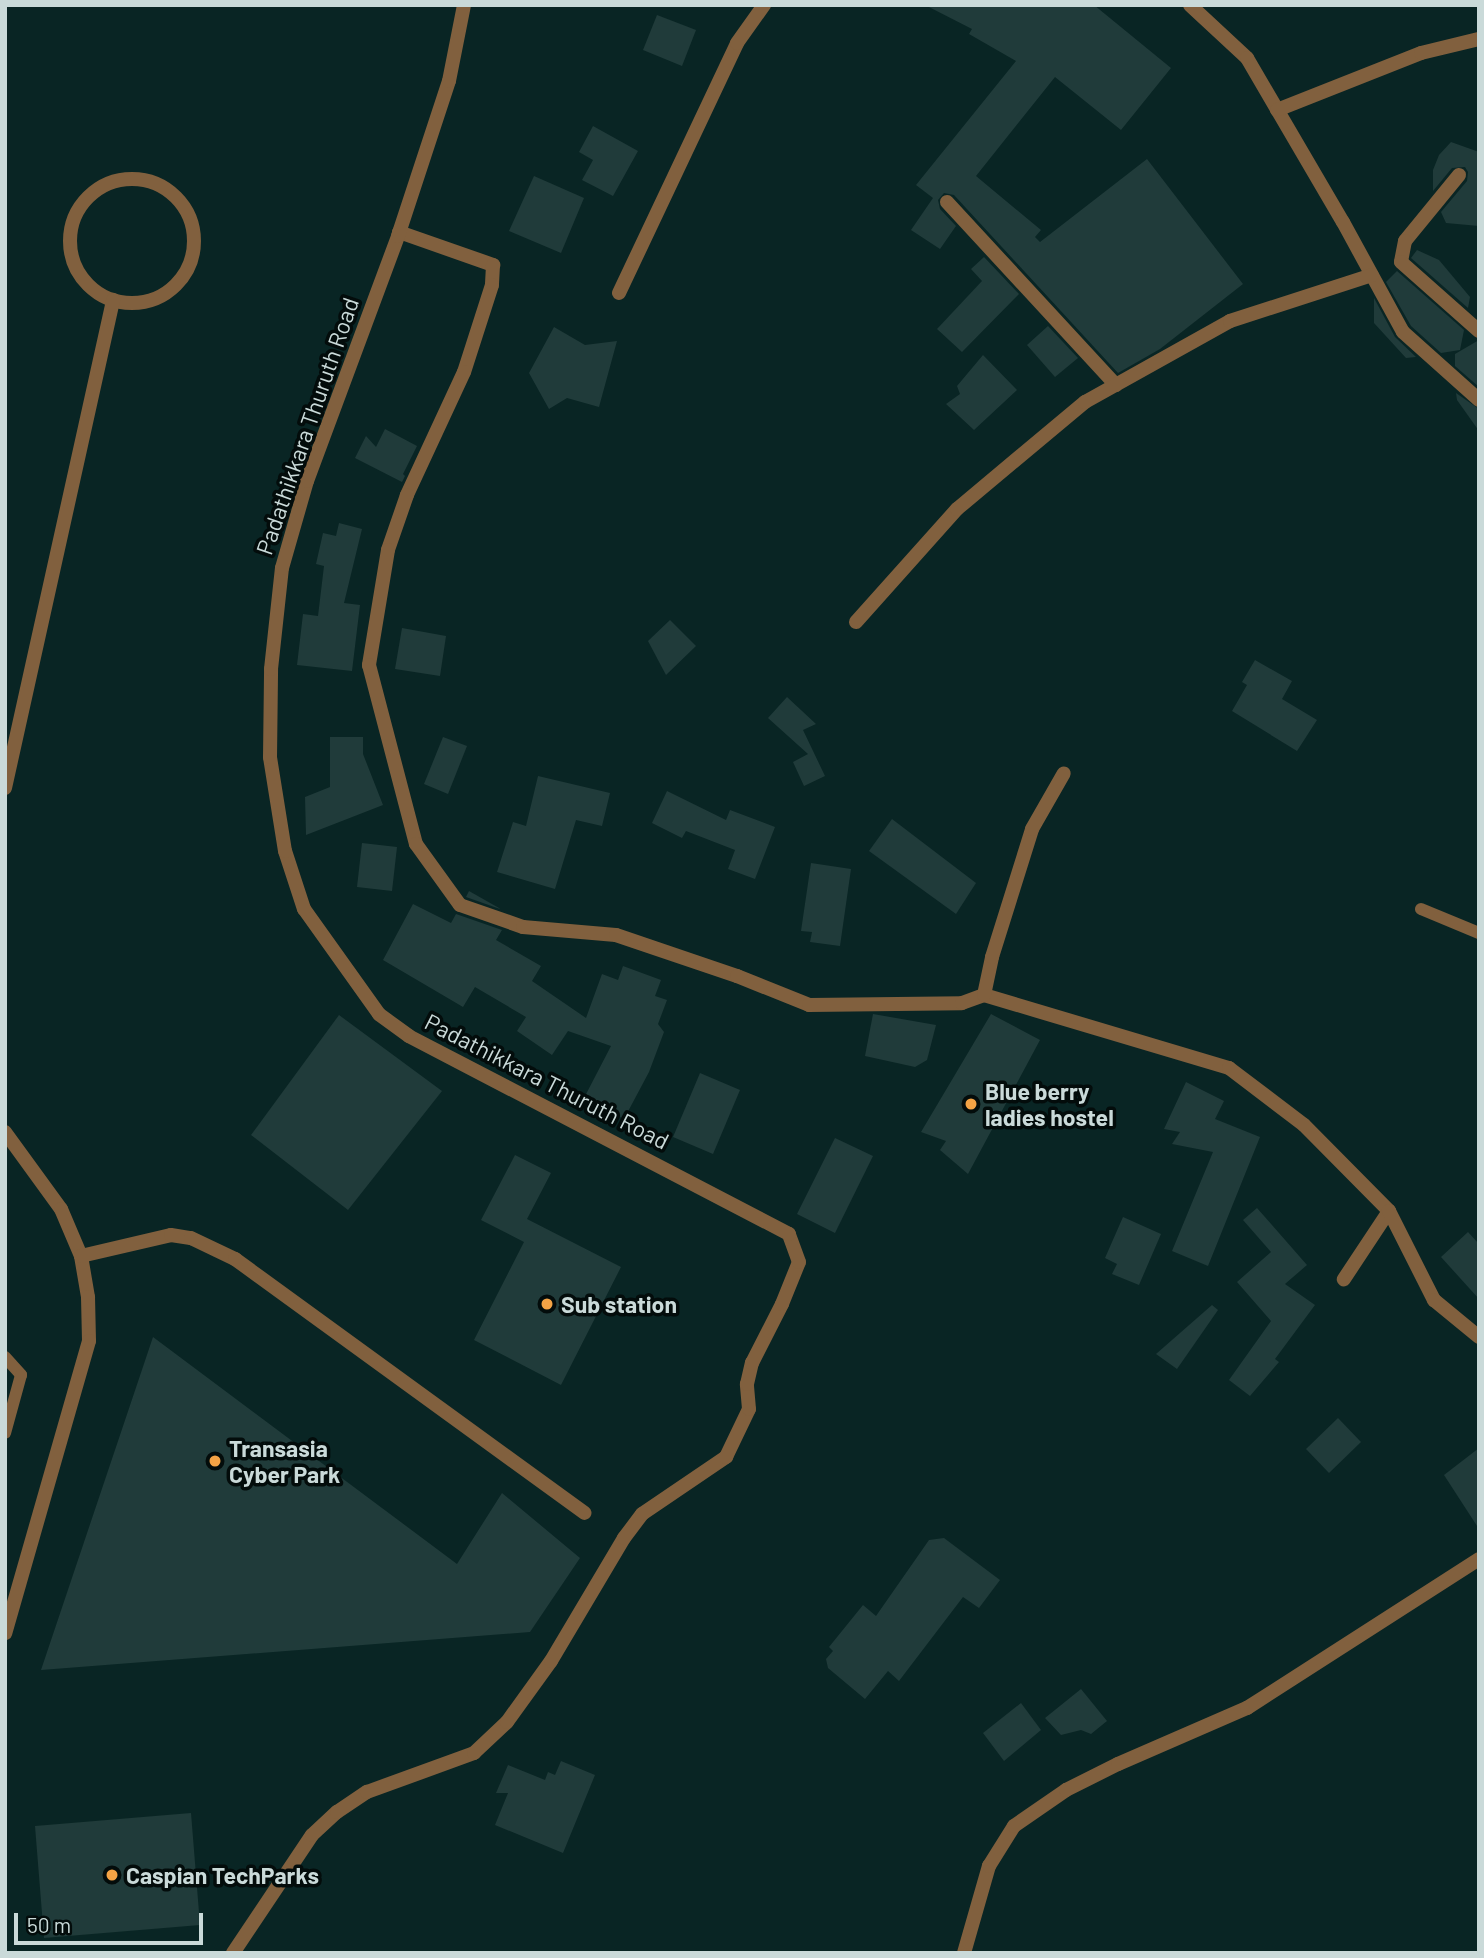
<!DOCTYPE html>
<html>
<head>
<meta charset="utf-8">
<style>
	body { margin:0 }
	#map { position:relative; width:1484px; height:1958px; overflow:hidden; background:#092524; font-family:Barlow,sans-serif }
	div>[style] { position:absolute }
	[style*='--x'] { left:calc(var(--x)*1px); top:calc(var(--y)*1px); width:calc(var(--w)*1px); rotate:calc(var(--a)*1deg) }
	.building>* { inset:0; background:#203b3a }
	.lane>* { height:12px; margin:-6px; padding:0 6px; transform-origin:6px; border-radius:6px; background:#81603e }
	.street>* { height:14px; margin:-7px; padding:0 7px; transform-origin:7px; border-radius:7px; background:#81603e }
	.street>.ring { margin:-7px; padding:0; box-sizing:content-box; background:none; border:14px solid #81603e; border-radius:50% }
	.dots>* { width:19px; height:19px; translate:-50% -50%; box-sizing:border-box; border:4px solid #030c0b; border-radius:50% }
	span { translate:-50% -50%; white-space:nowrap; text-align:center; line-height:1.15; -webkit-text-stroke:7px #030c0b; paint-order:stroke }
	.street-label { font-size:23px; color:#cadad9 }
	.poi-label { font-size:23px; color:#cadad9; font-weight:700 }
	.left { translate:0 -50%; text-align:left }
	.frame { position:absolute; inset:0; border:7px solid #cadad9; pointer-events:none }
	.scale { position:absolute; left:14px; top:1913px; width:189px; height:32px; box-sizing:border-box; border:4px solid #cadad9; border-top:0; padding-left:9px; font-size:21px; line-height:24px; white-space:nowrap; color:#cadad9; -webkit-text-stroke:5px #030c0b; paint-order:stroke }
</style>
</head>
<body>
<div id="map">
	<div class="building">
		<i style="clip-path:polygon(925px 5px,1094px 5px,1171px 68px,1121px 130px,1055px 77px,976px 176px,1041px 230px,1035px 237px,1040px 242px,1147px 159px,1243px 284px,1160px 349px,1118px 373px,954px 195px,944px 193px,938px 200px,940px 209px,956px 226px,940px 249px,911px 230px,933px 198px,916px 185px,1016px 61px,969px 34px,972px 29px)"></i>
		<i style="clip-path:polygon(657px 15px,696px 30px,682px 66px,643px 50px)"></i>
		<i style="clip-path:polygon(593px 126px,638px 151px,613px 196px,582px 180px,593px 160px,579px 152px)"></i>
		<i style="clip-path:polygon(1451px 142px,1479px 152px,1479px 226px,1446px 223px,1441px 212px,1467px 181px,1468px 172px,1465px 167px,1452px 168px,1433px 191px,1433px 170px,1439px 155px)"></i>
		<i style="clip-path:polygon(534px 176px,584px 198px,561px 253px,509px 231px)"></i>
		<i style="clip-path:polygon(1417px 250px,1439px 260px,1470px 297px,1468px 308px,1411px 258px)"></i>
		<i style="clip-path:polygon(984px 257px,1019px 294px,962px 352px,937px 329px,982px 281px,971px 269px)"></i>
		<i style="clip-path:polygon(1397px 271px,1464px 330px,1460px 350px,1441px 353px,1411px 326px,1386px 282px)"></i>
		<i style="clip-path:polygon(1374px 298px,1395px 337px,1416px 357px,1406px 358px,1374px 323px)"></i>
		<i style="clip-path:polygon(1048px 326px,1078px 358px,1055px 377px,1027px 345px)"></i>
		<i style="clip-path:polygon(554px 327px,585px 345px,617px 341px,599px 407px,567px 398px,549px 409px,529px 373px)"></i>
		<i style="clip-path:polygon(1479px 340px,1479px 387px,1455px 366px,1455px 354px)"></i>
		<i style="clip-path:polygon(983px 355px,1017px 390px,974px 430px,946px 404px,960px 394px,957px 386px)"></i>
		<i style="clip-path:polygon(1456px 393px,1479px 409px,1479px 431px,1457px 400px)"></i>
		<i style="clip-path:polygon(385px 429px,417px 446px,403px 474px,405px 476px,402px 482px,355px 458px,366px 436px,376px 447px)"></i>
		<i style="clip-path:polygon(339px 523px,362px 529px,344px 603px,360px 605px,352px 671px,297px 665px,303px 614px,318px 616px,324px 566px,316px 564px,323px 533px,336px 536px)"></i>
		<i style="clip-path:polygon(670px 620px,696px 646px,666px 675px,648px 641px)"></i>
		<i style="clip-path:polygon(402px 628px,446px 636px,440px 676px,395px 669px)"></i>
		<i style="clip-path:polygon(1255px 660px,1292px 681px,1282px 699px,1317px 720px,1297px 751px,1232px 711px,1247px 685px,1242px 682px)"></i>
		<i style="clip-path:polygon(787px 697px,816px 724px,803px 730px,825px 776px,804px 786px,793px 762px,808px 754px,768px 718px)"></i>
		<i style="clip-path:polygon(330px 737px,363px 737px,363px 754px,383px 805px,306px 835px,305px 797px,330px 787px)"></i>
		<i style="clip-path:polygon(443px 737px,467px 746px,448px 794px,424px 784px)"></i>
		<i style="clip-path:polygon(538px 776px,610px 793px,602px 826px,576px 820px,555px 889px,497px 872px,513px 822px,526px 826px)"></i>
		<i style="clip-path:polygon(667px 791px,726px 820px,730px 810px,775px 827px,755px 879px,728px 869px,735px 850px,686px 831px,682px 838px,652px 823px)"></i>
		<i style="clip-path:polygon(892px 819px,976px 883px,956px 914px,869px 851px)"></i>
		<i style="clip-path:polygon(362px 843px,397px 847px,392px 891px,357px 887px)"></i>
		<i style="clip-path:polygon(811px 863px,851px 869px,840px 946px,810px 942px,812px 932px,801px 931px)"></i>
		<i style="clip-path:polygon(469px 891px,499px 908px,500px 909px,466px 897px)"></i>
		<i style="clip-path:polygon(413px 904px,451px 923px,456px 914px,502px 930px,496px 940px,541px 966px,532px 981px,586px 1018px,602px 974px,618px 980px,623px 966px,661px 980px,655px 996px,667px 1000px,658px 1024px,664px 1032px,649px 1072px,624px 1119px,584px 1098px,611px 1046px,568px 1031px,552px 1055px,517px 1031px,526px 1017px,475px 987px,463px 1007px,383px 960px)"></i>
		<i style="clip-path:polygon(873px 1014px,936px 1025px,927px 1060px,915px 1067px,865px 1056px)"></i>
		<i style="clip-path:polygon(991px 1014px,1040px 1040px,968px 1174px,940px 1150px,946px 1141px,921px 1132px)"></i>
		<i style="clip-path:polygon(339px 1015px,442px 1091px,348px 1210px,251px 1135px)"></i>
		<i style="clip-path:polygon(700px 1073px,740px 1090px,713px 1154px,673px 1137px)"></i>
		<i style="clip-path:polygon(1186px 1082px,1224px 1101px,1215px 1119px,1260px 1137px,1208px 1266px,1172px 1251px,1213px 1152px,1172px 1144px,1180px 1132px,1164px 1129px)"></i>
		<i style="clip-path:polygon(835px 1138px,873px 1156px,835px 1233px,797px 1214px)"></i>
		<i style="clip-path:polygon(515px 1155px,551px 1173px,527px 1219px,621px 1267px,561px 1385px,474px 1340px,524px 1242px,481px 1220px)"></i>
		<i style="clip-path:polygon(1257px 1208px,1307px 1265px,1285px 1284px,1315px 1305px,1275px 1359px,1279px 1362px,1250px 1396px,1229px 1380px,1271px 1321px,1237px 1282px,1271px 1252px,1243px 1220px)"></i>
		<i style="clip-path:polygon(1123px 1217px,1161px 1234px,1139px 1285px,1112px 1274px,1117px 1264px,1105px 1258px)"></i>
		<i style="clip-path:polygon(1468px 1232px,1479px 1244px,1479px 1299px,1441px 1257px)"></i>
		<i style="clip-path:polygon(1212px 1305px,1218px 1310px,1177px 1369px,1156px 1354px)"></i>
		<i style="clip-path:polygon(153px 1337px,457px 1564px,502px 1493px,580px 1558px,530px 1632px,41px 1670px)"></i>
		<i style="clip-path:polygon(1338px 1418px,1361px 1442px,1329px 1473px,1306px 1449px)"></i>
		<i style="clip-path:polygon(1479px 1448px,1479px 1529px,1444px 1475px)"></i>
		<i style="clip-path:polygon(944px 1538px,1000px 1580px,979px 1608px,963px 1597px,899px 1681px,888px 1671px,865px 1699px,828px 1668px,826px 1659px,833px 1651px,829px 1647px,863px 1605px,876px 1616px,929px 1540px)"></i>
		<i style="clip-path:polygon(1081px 1689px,1107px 1721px,1091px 1734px,1081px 1730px,1061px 1735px,1045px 1718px)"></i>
		<i style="clip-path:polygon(1021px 1703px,1041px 1730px,1004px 1761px,983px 1733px)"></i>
		<i style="clip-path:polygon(561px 1761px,595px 1775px,563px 1853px,495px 1825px,508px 1793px,496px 1793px,508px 1765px,545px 1780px,548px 1772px,555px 1775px)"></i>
		<i style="clip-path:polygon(191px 1813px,200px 1925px,44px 1938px,35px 1826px)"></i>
	</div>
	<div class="lane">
		<i style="--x:1421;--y:909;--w:63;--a:22.5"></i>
		<i style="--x:5;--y:1357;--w:24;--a:48"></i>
		<i style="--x:21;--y:1375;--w:60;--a:105.4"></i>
	</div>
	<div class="street">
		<i style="--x:1190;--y:5;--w:78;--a:42.9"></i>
		<i style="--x:1247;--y:58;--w:190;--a:59.7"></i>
		<i style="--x:1343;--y:222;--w:125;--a:61.4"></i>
		<i style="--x:1403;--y:332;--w:102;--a:41.8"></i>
		<i style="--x:1277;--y:110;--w:155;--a:-21.6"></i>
		<i style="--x:1421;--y:53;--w:60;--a:-13.6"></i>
		<i style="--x:1459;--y:175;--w:85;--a:129.3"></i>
		<i style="--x:1405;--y:241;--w:21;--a:101"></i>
		<i style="--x:1401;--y:262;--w:104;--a:41.5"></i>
		<i class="ring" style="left:70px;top:179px;width:110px;height:110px"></i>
		<i style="--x:947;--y:202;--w:249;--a:47.3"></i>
		<i style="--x:399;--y:232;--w:100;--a:19.3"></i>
		<i style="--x:493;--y:265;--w:20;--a:93"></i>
		<i style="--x:492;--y:285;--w:91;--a:107.8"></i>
		<i style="--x:464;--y:372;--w:136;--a:114.9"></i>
		<i style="--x:407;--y:495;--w:58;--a:109.1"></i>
		<i style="--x:388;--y:550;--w:117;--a:99.4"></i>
		<i style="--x:369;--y:665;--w:185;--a:75.3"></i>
		<i style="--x:416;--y:844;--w:75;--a:54.2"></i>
		<i style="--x:460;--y:905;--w:67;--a:19.2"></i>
		<i style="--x:523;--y:927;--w:93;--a:4.9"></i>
		<i style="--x:616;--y:935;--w:128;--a:18.7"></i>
		<i style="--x:737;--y:976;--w:78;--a:21.9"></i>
		<i style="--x:809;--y:1005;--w:153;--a:-0.7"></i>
		<i style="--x:962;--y:1003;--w:23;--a:-20"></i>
		<i style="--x:984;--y:995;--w:256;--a:16.6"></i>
		<i style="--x:1229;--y:1068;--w:94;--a:37.2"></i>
		<i style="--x:1304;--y:1125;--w:121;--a:45.3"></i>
		<i style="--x:1389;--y:1211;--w:82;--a:123.5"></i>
		<i style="--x:619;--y:293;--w:276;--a:-64.7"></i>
		<i style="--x:737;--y:43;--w:47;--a:-54.6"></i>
		<i style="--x:856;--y:622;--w:152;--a:-48.2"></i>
		<i style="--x:957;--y:509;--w:167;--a:-39.9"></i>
		<i style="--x:1085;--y:402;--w:166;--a:-29.2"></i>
		<i style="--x:1230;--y:321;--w:149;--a:-17.9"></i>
		<i style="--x:5;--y:788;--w:500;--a:-77.5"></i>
		<i style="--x:984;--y:995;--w:39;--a:-78"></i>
		<i style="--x:992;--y:957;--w:134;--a:-72.6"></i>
		<i style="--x:1032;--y:829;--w:64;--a:-60.3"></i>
		<i style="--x:5;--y:1132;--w:95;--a:54"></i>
		<i style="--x:61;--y:1209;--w:51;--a:66.9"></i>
		<i style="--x:81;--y:1256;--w:42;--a:80.3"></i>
		<i style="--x:88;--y:1297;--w:44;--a:88.7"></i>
		<i style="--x:89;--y:1341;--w:304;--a:106"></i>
		<i style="--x:1389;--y:1211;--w:100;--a:63.2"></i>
		<i style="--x:1434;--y:1300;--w:58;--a:39.4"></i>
		<i style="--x:81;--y:1256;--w:92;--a:-13.1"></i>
		<i style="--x:171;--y:1235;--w:20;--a:9"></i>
		<i style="--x:191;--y:1238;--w:49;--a:25.5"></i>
		<i style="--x:235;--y:1259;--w:432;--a:36"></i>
		<i style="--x:233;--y:1953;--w:142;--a:-56.2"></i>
		<i style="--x:312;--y:1835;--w:34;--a:-43"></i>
		<i style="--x:337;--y:1812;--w:36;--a:-34"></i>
		<i style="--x:367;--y:1792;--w:114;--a:-20"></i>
		<i style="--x:474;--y:1753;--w:45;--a:-43.2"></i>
		<i style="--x:507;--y:1722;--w:75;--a:-54.2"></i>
		<i style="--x:551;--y:1661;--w:143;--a:-59.3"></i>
		<i style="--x:624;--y:1538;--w:30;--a:-53"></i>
		<i style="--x:642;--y:1514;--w:102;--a:-34.2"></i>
		<i style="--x:726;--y:1457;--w:53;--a:-64.4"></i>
		<i style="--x:749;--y:1409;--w:25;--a:-95"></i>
		<i style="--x:747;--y:1384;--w:22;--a:-77"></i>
		<i style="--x:752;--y:1363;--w:66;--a:-63"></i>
		<i style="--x:782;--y:1304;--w:45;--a:-68"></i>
		<i style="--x:799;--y:1262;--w:30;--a:-110"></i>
		<i style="--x:789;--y:1234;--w:428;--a:-152.5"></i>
		<i style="--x:409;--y:1036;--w:37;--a:-144"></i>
		<i style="--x:379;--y:1014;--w:129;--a:-125.5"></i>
		<i style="--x:304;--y:909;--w:61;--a:-108.1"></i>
		<i style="--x:285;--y:851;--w:95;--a:-99.1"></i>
		<i style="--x:270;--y:757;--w:88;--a:-89.3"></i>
		<i style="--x:271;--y:669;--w:102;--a:-83.8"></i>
		<i style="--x:282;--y:568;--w:91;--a:-74"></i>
		<i style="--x:307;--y:481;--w:261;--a:-69.6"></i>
		<i style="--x:398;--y:236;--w:163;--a:-71.8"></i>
		<i style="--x:449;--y:81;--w:77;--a:-78.8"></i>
		<i style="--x:964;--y:1953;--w:91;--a:-74"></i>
		<i style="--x:989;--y:1866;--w:47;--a:-58"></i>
		<i style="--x:1014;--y:1826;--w:63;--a:-34.7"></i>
		<i style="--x:1066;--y:1790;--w:58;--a:-26.6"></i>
		<i style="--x:1118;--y:1764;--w:141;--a:-23.5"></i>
		<i style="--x:1247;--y:1708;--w:276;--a:-32.7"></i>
	</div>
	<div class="dots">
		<i style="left:971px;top:1104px;background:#f4a345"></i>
		<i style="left:547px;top:1304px;background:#f4a345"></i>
		<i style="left:215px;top:1461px;background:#f4a345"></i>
		<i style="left:112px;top:1875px;background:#f4a345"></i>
	</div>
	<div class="street-label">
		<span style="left:307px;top:426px;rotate:-71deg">Padathikkara Thuruth Road</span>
		<span style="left:547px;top:1081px;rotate:27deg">Padathikkara Thuruth Road</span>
	</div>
	<div class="poi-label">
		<span class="left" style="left:985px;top:1104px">Blue berry<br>ladies hostel</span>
		<span class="left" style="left:561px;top:1304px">Sub station</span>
		<span class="left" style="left:229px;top:1461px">Transasia<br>Cyber Park</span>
		<span class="left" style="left:126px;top:1875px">Caspian TechParks</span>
	</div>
	<div class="frame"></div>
	<div class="scale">50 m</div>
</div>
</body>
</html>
